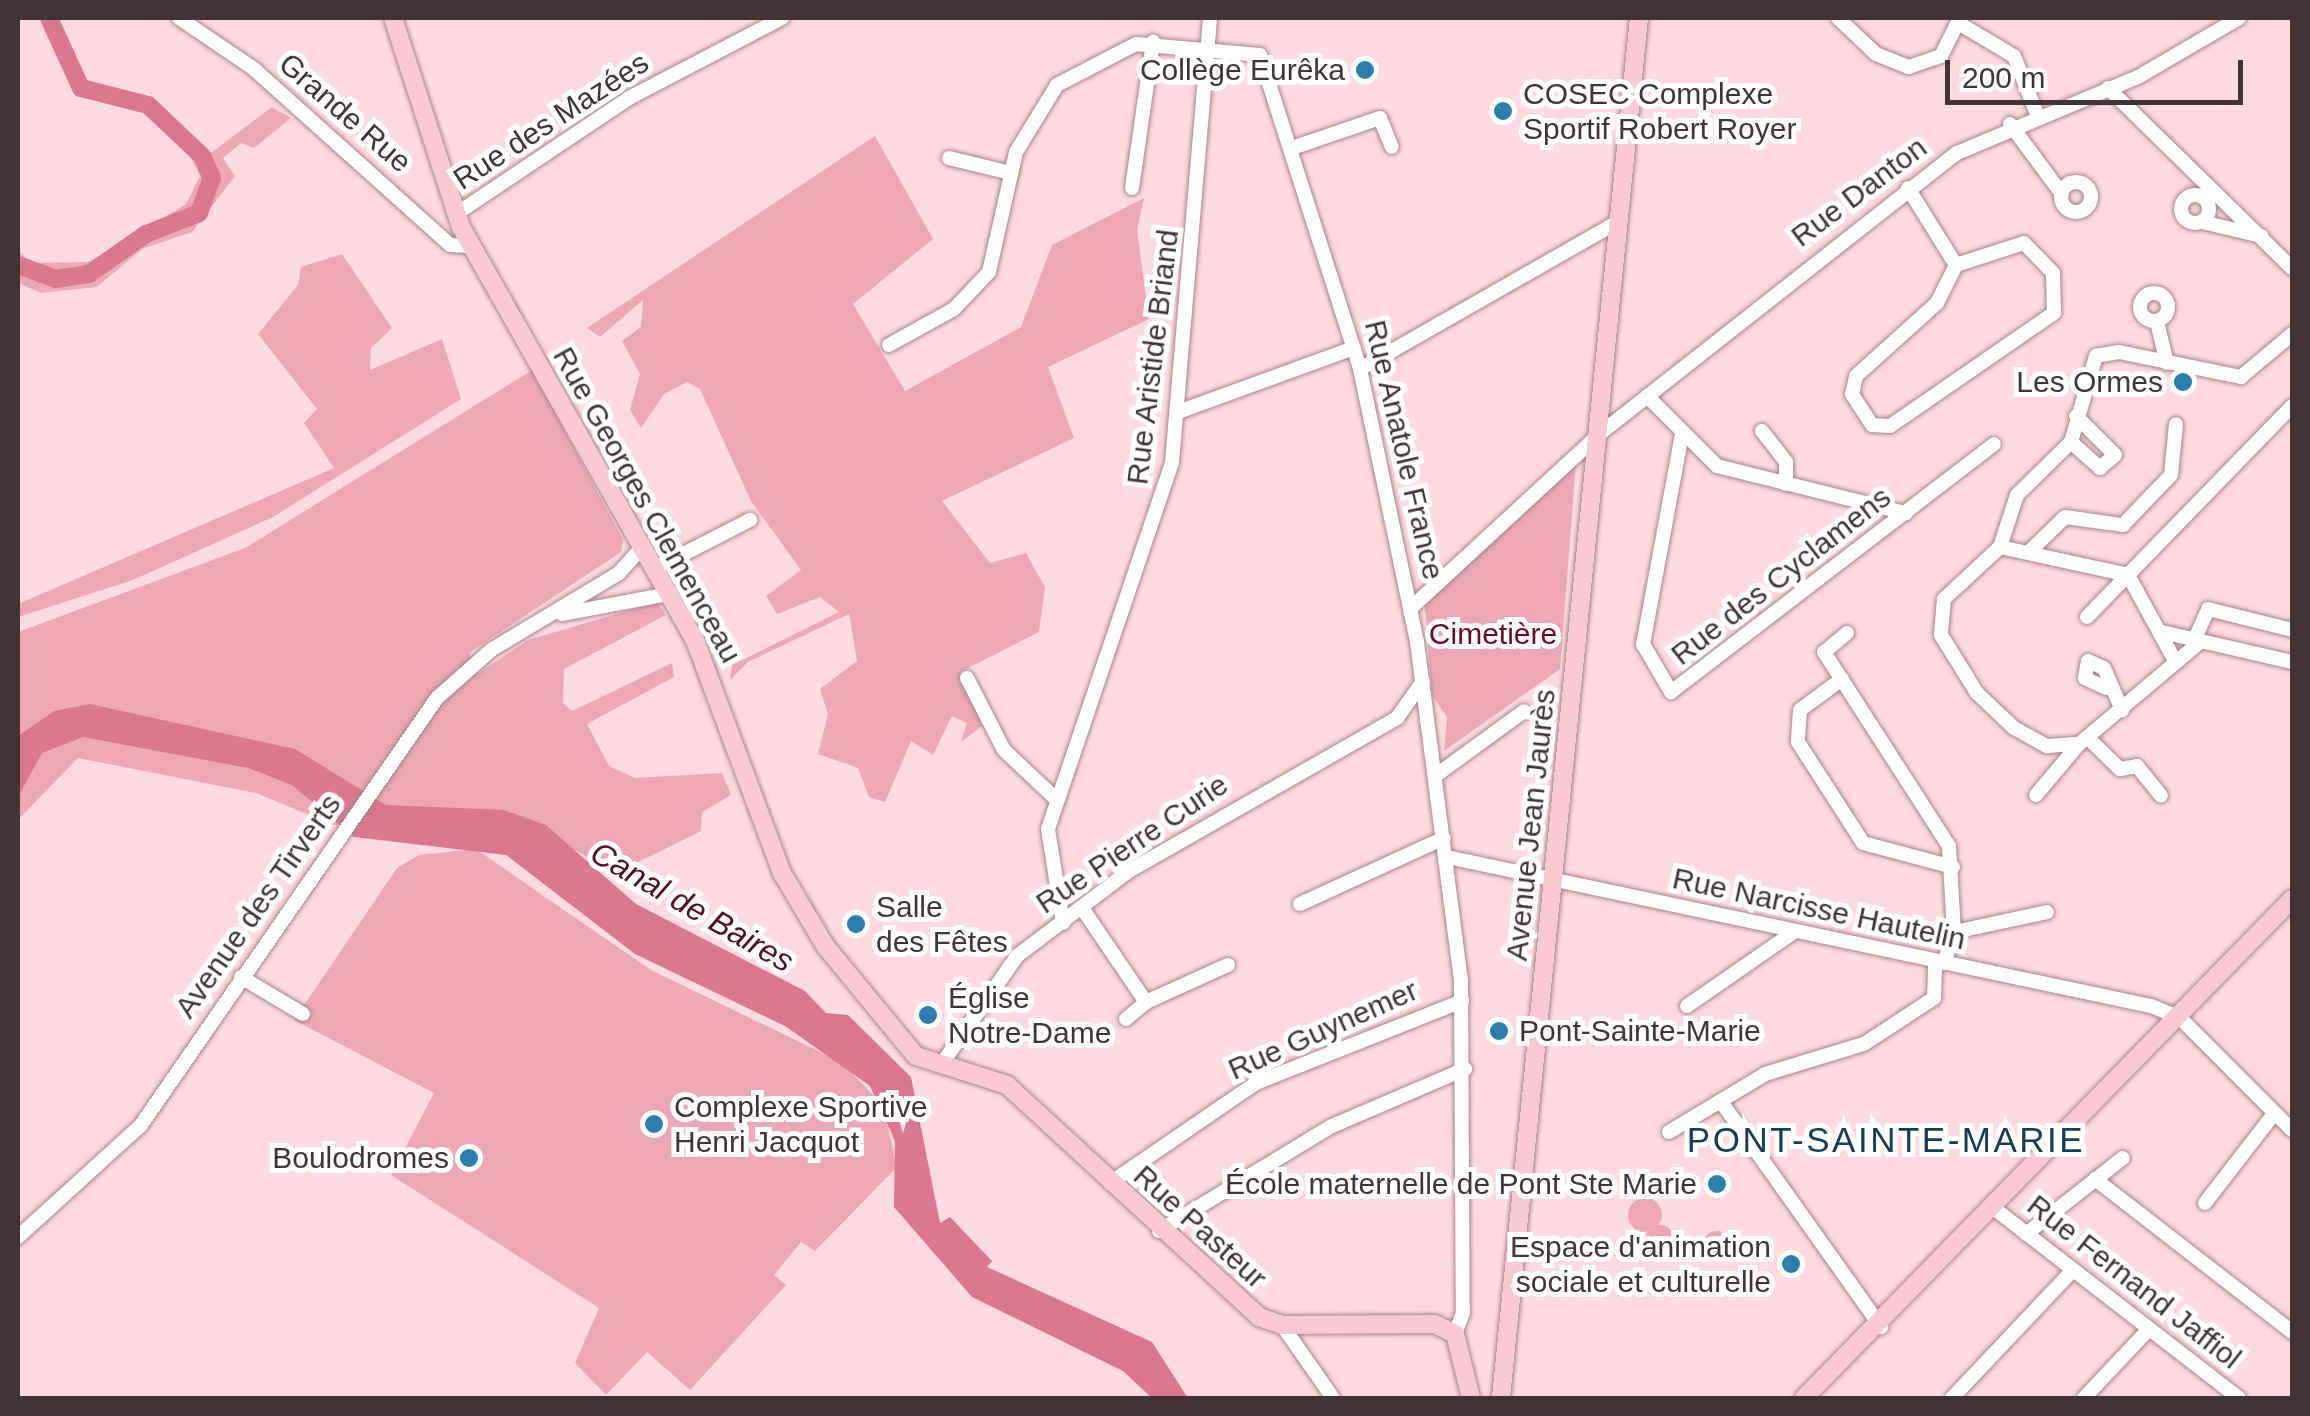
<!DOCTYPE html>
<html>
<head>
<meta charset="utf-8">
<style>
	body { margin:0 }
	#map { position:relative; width:2310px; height:1416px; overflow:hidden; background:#ffdae1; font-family:Arial,sans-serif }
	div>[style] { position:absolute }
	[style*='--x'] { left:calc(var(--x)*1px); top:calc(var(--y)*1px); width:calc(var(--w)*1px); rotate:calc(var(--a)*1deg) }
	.green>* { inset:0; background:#eda8b7 }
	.round { border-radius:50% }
	.water>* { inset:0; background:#db7690 }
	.river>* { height:18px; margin:-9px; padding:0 9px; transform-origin:9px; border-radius:9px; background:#db7690 }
	.roads { filter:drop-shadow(0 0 2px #a5848b) drop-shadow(0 0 2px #a5848b) }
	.minor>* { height:14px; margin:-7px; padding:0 7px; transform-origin:7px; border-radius:7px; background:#fff }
	.minor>.ring { margin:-7px; padding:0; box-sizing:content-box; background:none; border:14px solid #fff; border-radius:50% }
	.major>* { height:18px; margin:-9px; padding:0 9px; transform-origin:9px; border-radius:9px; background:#f8c9d4 }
	.dots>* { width:28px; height:28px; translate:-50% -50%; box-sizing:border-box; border:5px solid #fff; border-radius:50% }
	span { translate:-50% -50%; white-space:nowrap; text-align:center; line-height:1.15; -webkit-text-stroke:10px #fff; paint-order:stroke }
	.poi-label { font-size:30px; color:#413336 }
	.right { translate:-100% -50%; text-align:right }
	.left { translate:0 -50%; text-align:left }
	.street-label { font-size:30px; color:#413336 }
	.park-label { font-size:30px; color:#680a2f }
	.water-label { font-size:32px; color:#4f0f25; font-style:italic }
	.quarter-label { font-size:35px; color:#153c54; letter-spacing:2.5px }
	.frame { position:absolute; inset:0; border:20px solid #413336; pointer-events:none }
	.scale { position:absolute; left:1945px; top:60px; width:298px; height:45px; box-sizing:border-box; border:5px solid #413336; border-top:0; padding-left:12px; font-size:30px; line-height:35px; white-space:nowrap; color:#413336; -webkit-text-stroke:8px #fff; paint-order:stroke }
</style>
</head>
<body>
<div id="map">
	<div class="green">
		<i style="clip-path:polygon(272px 107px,291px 118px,254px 148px,241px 143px,223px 158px,235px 176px,192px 232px,142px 249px,97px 287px,41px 293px,18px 283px,18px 250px,31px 263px,89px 262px,186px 204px,200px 176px,185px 146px,211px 153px)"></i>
		<i style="clip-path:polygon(875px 136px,933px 239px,853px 304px,905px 391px,1021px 327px,1052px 245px,1144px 198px,1137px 230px,1149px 319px,1048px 367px,1074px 438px,942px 501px,990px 563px,1026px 553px,1045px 587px,1039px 632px,960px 672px,982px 726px,961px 742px,967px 723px,952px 716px,933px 755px,911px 741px,885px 802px,869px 797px,858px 768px,818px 754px,828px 714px,820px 689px,857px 661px,849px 614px,748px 662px,730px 680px,732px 665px,839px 612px,820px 597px,777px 614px,766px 596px,801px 570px,751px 501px,700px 389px,687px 382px,664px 394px,641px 428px,630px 410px,640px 374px,622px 341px,641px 327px,643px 300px,600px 337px,587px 328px)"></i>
		<i style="clip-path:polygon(342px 254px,392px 328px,371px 348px,370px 370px,442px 339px,461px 399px,273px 517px,133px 580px,18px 617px,18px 604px,334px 468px,304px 423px,317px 409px,258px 334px,298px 285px,301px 267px)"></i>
		<i style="clip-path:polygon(532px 370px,623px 540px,621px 552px,469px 653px,479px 673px,528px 640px,657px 602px,666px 615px,564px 669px,563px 703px,572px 711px,672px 663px,674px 677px,587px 724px,609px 766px,635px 778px,722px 773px,731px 795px,702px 812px,701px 831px,616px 873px,515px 816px,333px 825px,256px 793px,78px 758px,18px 820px,18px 632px,245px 548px)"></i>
		<i style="clip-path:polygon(1576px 463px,1560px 669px,1444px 751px,1447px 717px,1432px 695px,1425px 605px)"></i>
		<i style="clip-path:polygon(476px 849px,651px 970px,841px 1062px,883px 1105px,897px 1167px,815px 1251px,801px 1242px,774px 1275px,786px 1285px,690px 1390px,647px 1352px,606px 1395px,575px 1363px,599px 1308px,391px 1175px,434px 1093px,294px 1020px,397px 868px,419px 855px)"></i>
		<i class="round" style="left:1628px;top:1198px;width:34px;height:34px"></i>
		<i class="round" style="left:1645px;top:1225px;width:30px;height:30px"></i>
		<i class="round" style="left:1703px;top:1231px;width:28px;height:28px"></i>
	</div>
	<div class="water">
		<i style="clip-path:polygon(90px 704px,295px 749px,386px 805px,504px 810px,546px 825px,636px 904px,805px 991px,826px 1013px,848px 1015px,911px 1077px,940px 1223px,950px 1217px,992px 1261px,987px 1267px,1152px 1342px,1188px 1398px,1152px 1398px,1123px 1371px,972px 1297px,894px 1207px,895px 1141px,870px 1086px,785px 1026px,635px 954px,506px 855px,354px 837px,292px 785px,248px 768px,83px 737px,42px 753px,18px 797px,18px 736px,54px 711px)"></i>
	</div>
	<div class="river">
		<i style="--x:18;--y:265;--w:40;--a:20.2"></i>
		<i style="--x:56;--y:279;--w:33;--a:-9"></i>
		<i style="--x:89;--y:274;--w:70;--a:-35.1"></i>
		<i style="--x:146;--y:234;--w:57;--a:-21.6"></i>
		<i style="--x:199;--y:213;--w:37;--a:-70"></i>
		<i style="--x:212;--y:178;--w:24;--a:-114"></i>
		<i style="--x:202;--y:156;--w:74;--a:-136.6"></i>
		<i style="--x:148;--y:105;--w:69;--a:-165.8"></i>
		<i style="--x:81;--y:88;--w:77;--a:-114.6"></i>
	</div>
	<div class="roads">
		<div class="minor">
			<i style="--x:179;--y:18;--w:91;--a:34.2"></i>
			<i style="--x:254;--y:69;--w:263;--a:41.9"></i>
			<i style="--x:450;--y:245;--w:22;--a:3"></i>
			<i style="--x:1838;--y:18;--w:52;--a:43.5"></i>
			<i style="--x:1876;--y:54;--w:35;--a:22"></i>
			<i style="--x:1909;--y:67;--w:34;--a:-19"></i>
			<i style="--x:1941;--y:56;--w:42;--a:-63.4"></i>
			<i style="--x:1960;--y:24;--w:63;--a:30.7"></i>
			<i style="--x:2014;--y:56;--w:62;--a:68.4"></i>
			<i style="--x:2108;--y:88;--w:257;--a:44.4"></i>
			<i style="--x:2010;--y:124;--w:87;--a:53.4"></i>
			<i style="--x:1295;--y:147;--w:90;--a:-18.8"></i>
			<i style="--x:1380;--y:118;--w:31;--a:68"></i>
			<i style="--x:949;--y:158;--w:64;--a:13.6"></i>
			<i class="ring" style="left:2061px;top:182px;width:16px;height:16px"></i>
			<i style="--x:1132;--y:188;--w:148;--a:-81.8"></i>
			<i style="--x:1908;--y:188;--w:91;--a:58.1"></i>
			<i class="ring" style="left:2181px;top:195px;width:14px;height:14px"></i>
			<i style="--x:456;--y:214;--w:208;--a:-33.8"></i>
			<i style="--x:629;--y:98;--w:173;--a:-27.6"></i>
			<i style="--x:2202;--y:222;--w:61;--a:13.3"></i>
			<i style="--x:2024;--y:243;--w:42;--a:46"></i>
			<i style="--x:2053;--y:273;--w:40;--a:88.6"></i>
			<i style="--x:2054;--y:313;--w:199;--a:145.4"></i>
			<i style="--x:1890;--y:426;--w:18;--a:-177"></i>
			<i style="--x:1872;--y:425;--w:37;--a:-123"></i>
			<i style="--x:1852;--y:394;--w:18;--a:-77"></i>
			<i style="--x:1856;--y:376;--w:109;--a:-42"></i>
			<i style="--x:1937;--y:303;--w:42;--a:-63.4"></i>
			<i style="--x:1956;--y:265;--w:71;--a:-17.9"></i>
			<i class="ring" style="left:2140px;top:293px;width:14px;height:14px"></i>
			<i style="--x:2157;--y:322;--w:42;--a:76.3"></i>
			<i style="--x:889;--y:345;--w:74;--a:-29"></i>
			<i style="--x:954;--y:309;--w:51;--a:-46.6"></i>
			<i style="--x:989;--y:272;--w:123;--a:-77.3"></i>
			<i style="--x:1016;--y:152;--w:79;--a:-58.5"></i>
			<i style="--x:1057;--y:85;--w:89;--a:-27.4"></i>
			<i style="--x:1136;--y:44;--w:124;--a:5.1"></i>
			<i style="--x:1260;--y:55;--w:330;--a:72.3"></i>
			<i style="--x:1360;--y:369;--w:279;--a:78.2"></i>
			<i style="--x:1417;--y:642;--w:341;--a:82.6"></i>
			<i style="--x:1461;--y:980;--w:333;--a:89.7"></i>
			<i style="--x:1463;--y:1313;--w:22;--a:111"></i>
			<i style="--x:1360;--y:369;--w:298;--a:-29.7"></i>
			<i style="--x:1647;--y:396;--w:99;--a:45"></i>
			<i style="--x:1717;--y:466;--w:195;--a:14"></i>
			<i style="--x:1178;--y:412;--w:187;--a:-20"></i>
			<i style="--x:1762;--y:431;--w:39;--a:52"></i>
			<i style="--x:1786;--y:462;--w:22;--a:90"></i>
			<i style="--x:1682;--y:434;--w:214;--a:100.5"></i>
			<i style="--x:1643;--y:644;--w:56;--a:59.7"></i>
			<i style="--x:1671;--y:692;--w:407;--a:-37.5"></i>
			<i style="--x:2071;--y:442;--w:39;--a:42"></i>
			<i style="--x:2100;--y:468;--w:20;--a:-41"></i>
			<i style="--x:2115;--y:455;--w:55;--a:-135"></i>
			<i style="--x:2000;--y:547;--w:55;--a:-71.9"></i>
			<i style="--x:2017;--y:495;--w:76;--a:-44.5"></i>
			<i style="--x:2071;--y:442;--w:90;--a:-73.8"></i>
			<i style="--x:2096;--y:356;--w:23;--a:-10"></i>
			<i style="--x:2119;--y:352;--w:125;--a:11.6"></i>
			<i style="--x:2241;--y:377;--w:67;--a:-40.1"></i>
			<i style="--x:2000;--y:547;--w:76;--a:137.1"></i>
			<i style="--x:1944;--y:599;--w:36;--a:95"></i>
			<i style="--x:1941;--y:635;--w:68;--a:58.2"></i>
			<i style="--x:1977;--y:693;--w:51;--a:43.4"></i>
			<i style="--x:2014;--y:728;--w:38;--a:29"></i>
			<i style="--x:2047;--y:746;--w:32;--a:-4"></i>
			<i style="--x:2000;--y:547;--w:131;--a:12.3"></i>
			<i style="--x:2128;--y:575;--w:98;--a:61.3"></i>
			<i style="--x:2029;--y:552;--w:50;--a:-44.2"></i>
			<i style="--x:2065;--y:517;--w:59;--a:7.9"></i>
			<i style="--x:2123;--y:525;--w:69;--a:-46.2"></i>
			<i style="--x:2171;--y:475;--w:51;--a:-84.4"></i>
			<i style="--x:656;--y:568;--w:106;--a:-27.1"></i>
			<i style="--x:1412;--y:607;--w:252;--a:-42.7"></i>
			<i style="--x:1597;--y:436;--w:458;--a:-38.2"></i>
			<i style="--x:1957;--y:153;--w:196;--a:-22.8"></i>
			<i style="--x:2138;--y:77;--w:117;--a:-30.3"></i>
			<i style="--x:562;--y:614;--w:109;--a:-10.6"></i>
			<i style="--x:2087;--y:617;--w:294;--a:-45.8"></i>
			<i style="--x:2162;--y:632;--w:133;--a:13"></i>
			<i style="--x:1847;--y:633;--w:30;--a:140"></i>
			<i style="--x:1824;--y:652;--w:231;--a:57.2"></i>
			<i style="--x:1949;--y:846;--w:86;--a:86.7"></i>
			<i style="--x:1954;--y:932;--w:33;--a:108"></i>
			<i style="--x:2194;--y:641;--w:35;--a:-66"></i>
			<i style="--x:2208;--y:609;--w:87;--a:14"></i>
			<i style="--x:967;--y:678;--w:81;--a:62.8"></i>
			<i style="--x:1004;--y:750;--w:73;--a:43.3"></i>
			<i style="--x:1842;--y:679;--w:52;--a:143.6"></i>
			<i style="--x:1800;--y:710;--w:32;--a:94"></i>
			<i style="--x:1798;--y:742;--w:120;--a:57.2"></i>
			<i style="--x:1863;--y:843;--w:93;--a:14.9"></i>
			<i style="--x:2106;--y:688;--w:23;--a:-155"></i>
			<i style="--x:2085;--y:678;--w:17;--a:-80"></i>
			<i style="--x:2088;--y:661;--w:17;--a:24"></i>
			<i style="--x:2104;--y:668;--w:46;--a:66.8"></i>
			<i style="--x:2089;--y:739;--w:43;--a:44.1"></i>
			<i style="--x:2120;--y:769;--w:17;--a:-10"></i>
			<i style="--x:2137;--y:766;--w:38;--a:51"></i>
			<i style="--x:1435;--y:776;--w:110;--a:-36.1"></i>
			<i style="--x:2036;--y:795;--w:67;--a:-49.9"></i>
			<i style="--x:2079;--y:744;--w:158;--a:-40.1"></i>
			<i style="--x:1447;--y:857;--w:720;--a:11.95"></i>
			<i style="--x:2151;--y:1006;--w:31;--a:22"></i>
			<i style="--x:2180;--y:1018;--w:158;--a:45"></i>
			<i style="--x:1300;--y:904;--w:158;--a:-24.6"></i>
			<i style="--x:1082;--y:908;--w:114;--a:55.8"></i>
			<i style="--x:1146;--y:1002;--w:90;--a:-24.3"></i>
			<i style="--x:1063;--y:923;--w:95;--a:-99.1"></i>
			<i style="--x:1048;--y:829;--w:387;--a:-71.3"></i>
			<i style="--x:1172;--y:462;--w:446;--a:-85.1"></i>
			<i style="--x:1954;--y:932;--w:95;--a:-12.1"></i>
			<i style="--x:241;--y:977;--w:72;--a:30.8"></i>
			<i style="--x:1687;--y:1006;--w:130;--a:-34.7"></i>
			<i style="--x:1126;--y:1019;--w:26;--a:-40"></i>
			<i style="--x:941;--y:1065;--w:133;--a:-55.1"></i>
			<i style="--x:1017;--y:956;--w:141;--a:-37.2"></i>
			<i style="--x:1129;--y:871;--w:309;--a:-29.7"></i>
			<i style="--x:1397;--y:718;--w:45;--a:-54.9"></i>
			<i style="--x:1722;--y:1103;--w:275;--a:54.6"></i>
			<i style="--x:1669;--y:1132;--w:112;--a:-31.1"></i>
			<i style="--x:1765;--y:1074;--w:103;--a:-16.9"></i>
			<i style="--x:1864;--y:1044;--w:84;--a:-33.3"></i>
			<i style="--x:1934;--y:998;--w:36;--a:-88"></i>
			<i style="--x:2095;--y:1179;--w:249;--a:37.8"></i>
			<i style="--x:1110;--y:1183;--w:177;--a:-34.4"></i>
			<i style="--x:1256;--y:1083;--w:222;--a:-21.7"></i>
			<i style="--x:2205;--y:1203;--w:111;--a:-52.3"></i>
			<i style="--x:1995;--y:1209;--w:309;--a:37.8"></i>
			<i style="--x:1159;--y:1231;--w:202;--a:-31.3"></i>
			<i style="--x:1332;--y:1126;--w:145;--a:-23.2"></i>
			<i style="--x:2026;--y:1234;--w:123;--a:-38.1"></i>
			<i style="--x:18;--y:1237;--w:166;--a:-42.3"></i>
			<i style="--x:141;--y:1125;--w:520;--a:-55.27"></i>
			<i style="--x:437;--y:698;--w:72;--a:-41.6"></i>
			<i style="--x:491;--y:650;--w:149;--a:-31"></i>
			<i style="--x:619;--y:573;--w:36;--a:-48"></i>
			<i style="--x:1282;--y:1325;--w:89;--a:55.1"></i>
			<i style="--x:1952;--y:1398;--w:176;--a:-46.6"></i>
			<i style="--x:2084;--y:1398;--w:95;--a:-46.7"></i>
		</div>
		<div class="major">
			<i style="--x:393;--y:18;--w:220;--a:72"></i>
			<i style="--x:461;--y:227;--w:478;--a:60.5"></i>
			<i style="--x:696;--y:643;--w:246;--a:69.5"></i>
			<i style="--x:782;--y:873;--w:86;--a:59.3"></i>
			<i style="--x:826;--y:947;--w:141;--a:50.5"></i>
			<i style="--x:916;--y:1056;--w:96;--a:17.7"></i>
			<i style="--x:1007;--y:1085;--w:343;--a:42.6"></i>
			<i style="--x:1259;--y:1317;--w:24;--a:19"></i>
			<i style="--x:1282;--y:1325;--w:153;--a:-0.4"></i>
			<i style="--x:1435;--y:1324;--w:22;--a:27"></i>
			<i style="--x:1455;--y:1334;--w:66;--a:76"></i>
			<i style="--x:1501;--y:1398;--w:1387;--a:-84.29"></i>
			<i style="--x:1804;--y:1398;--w:698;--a:-45.64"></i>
		</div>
	</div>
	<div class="dots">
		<i style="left:1365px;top:70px;background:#2b7dae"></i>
		<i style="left:1503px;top:111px;background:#2b7dae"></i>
		<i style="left:2183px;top:382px;background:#2b7dae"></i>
		<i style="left:856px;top:924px;background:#2b7dae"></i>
		<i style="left:928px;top:1015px;background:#2b7dae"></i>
		<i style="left:1499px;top:1031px;background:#2b7dae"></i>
		<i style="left:654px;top:1124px;background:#2b7dae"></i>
		<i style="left:469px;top:1158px;background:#2b7dae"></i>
		<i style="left:1717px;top:1184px;background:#2b7dae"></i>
		<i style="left:1791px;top:1264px;background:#2b7dae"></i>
	</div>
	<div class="poi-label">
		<span class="right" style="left:1345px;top:70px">Collège Eurêka</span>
		<span class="left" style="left:1523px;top:111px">COSEC Complexe<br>Sportif Robert Royer</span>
		<span class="right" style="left:2163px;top:382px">Les Ormes</span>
		<span class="left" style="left:876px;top:924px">Salle<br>des Fêtes</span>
		<span class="left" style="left:948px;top:1015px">Église<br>Notre-Dame</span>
		<span class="left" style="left:1519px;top:1031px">Pont-Sainte-Marie</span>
		<span class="left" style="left:674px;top:1124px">Complexe Sportive<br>Henri Jacquot</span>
		<span class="right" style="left:449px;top:1158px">Boulodromes</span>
		<span class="right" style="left:1697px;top:1184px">École maternelle de Pont Ste Marie</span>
		<span class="right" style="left:1771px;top:1264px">Espace d'animation<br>sociale et culturelle</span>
	</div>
	<div class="street-label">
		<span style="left:345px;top:113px;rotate:41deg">Grande Rue</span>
		<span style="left:551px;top:121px;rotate:-33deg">Rue des Mazées</span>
		<span style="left:1859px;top:192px;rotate:-37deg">Rue Danton</span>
		<span style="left:1153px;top:357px;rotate:-83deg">Rue Aristide Briand</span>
		<span style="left:1404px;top:450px;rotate:77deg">Rue Anatole France</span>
		<span style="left:647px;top:505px;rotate:61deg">Rue Georges Clemenceau</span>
		<span style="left:1781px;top:576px;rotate:-38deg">Rue des Cyclamens</span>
		<span style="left:1531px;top:825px;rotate:-84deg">Avenue Jean Jaurès</span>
		<span style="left:1132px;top:844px;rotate:-34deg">Rue Pierre Curie</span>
		<span style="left:258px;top:906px;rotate:-55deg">Avenue des Tirverts</span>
		<span style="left:1819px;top:909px;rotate:12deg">Rue Narcisse Hautelin</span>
		<span style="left:1323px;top:1030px;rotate:-24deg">Rue Guynemer</span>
		<span style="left:1200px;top:1227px;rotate:42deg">Rue Pasteur</span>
		<span style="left:2134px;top:1282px;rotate:38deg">Rue Fernand Jaffiol</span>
	</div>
	<div class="park-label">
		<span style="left:1493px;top:634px">Cimetière</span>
	</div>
	<div class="water-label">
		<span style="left:692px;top:907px;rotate:30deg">Canal de Baires</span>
	</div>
	<div class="quarter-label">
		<span style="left:1886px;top:1140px">PONT-SAINTE-MARIE</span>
	</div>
	<div class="frame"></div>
	<div class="scale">200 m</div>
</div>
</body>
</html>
